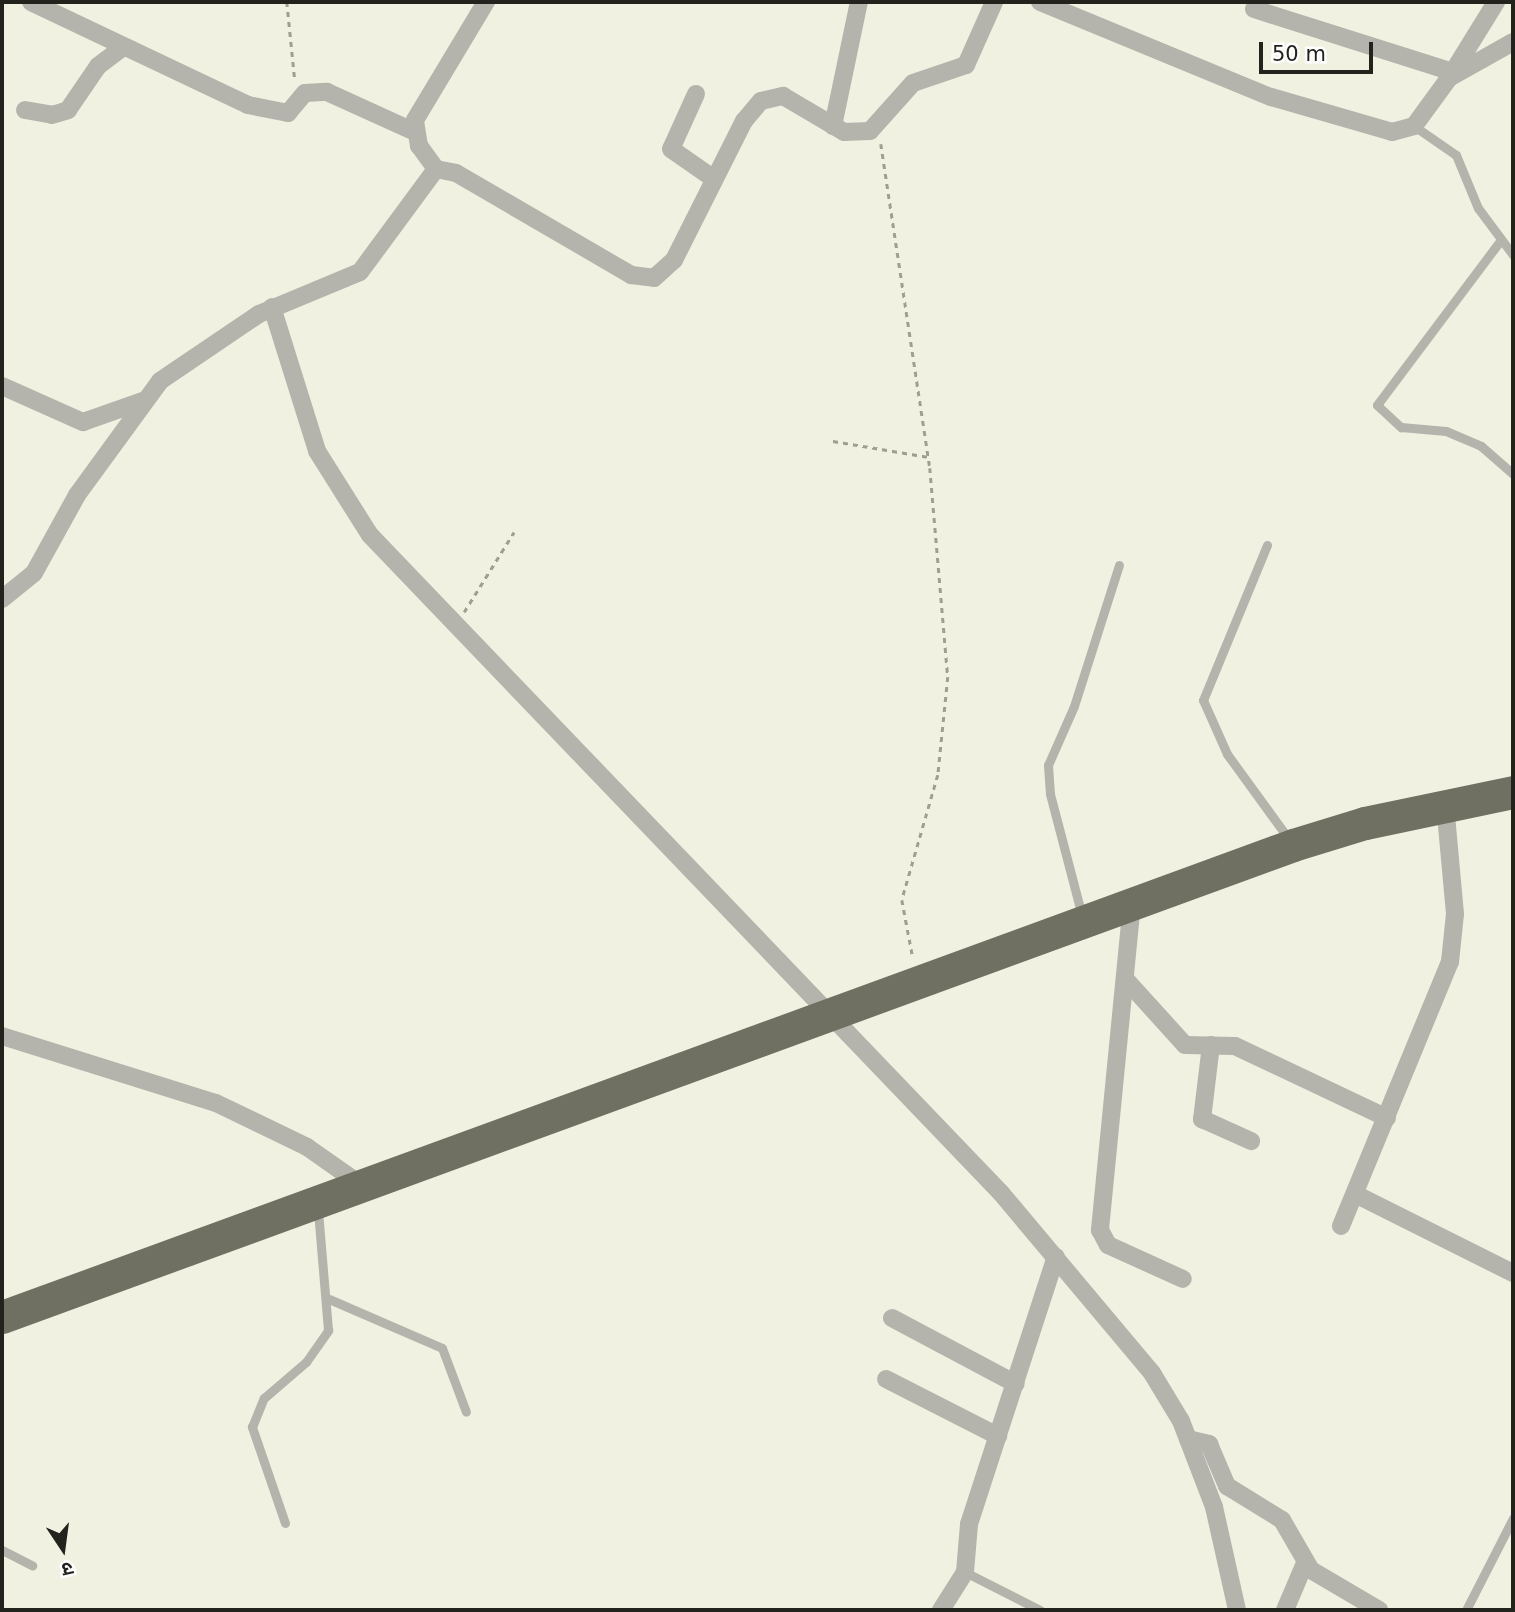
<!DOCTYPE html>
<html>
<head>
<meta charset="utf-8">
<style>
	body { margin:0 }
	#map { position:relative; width:1515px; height:1612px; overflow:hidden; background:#f1f1e1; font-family:"DejaVu Sans","Noto Sans Devanagari",sans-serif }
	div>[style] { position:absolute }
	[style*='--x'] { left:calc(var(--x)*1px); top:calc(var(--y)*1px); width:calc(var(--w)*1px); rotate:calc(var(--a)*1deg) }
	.path>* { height:2.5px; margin-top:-1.25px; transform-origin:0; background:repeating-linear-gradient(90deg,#9e9e92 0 5px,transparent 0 10px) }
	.lane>* { height:9px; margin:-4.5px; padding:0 4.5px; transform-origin:4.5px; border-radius:4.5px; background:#b4b4ad }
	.street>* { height:18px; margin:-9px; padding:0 9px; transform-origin:9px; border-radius:9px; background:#b4b4ad }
	.highway>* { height:33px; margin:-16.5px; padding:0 16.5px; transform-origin:16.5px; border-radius:16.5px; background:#6f7062 }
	span { translate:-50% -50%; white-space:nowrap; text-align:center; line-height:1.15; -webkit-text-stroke:5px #fff; paint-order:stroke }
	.frame { position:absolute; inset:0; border:4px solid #22231d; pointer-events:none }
	.north { position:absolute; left:28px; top:1514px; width:70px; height:70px; -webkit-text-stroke:5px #fff; paint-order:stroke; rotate:167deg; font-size:19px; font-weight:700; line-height:28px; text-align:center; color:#22231d }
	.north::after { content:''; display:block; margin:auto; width:24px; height:32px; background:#22231d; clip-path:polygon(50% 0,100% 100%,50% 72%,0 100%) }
	.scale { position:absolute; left:1259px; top:42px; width:114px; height:32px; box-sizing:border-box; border:4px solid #22231d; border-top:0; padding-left:9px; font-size:21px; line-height:24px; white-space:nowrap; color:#22231d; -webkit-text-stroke:5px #fff; paint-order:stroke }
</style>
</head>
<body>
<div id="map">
	<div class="path">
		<i style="--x:287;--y:2;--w:79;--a:84.2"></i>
		<i style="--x:881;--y:144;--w:328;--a:81.4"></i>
		<i style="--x:930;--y:468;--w:210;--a:85.1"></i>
		<i style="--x:948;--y:677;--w:99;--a:95.8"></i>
		<i style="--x:938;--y:775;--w:130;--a:106.1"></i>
		<i style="--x:902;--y:900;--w:59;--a:79.3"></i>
		<i style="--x:833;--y:441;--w:97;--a:9.5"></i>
		<i style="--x:464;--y:612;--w:94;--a:-58"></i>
	</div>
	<div class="lane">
		<i style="--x:1414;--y:126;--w:51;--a:34.6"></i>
		<i style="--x:1456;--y:155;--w:57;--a:67.5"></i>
		<i style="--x:1478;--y:208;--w:59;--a:53.3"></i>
		<i style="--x:1500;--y:241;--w:205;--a:126.9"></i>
		<i style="--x:1377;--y:405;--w:33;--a:43"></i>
		<i style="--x:1401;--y:427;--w:45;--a:5.1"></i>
		<i style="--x:1446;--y:431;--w:38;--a:23"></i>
		<i style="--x:1481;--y:446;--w:43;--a:41.2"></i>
		<i style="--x:1267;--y:545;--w:168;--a:112.4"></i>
		<i style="--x:1203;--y:700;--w:59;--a:66"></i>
		<i style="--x:1227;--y:754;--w:104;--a:54"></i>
		<i style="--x:1082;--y:916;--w:126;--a:-104.7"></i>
		<i style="--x:1050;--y:794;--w:29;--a:-94"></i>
		<i style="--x:1048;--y:765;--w:64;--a:-66.2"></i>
		<i style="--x:1074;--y:706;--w:148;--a:-72.3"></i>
		<i style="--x:329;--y:1299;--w:123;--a:23.4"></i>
		<i style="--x:442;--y:1348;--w:68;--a:69.4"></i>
		<i style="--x:285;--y:1523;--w:102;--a:-109"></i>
		<i style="--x:252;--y:1427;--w:31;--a:-68"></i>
		<i style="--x:264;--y:1398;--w:55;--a:-40.6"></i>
		<i style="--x:306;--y:1362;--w:39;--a:-55"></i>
		<i style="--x:328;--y:1330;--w:120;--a:-94.8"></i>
		<i style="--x:2;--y:1550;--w:34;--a:27"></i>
		<i style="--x:965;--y:1572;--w:84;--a:26.9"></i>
		<i style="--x:1466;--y:1610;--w:103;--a:-62.9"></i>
	</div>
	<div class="street">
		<i style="--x:31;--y:2;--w:240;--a:25.4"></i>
		<i style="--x:248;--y:105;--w:41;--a:11.3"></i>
		<i style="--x:288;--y:113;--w:26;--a:-50"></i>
		<i style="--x:305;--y:93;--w:22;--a:-3"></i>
		<i style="--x:327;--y:92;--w:94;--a:24.4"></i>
		<i style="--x:1040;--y:2;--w:250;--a:22.4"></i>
		<i style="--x:1271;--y:97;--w:126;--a:16.1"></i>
		<i style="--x:1392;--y:132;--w:23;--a:-15"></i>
		<i style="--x:1414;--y:126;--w:59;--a:-53.9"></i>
		<i style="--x:1449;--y:78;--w:73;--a:-29.4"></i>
		<i style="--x:1254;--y:9;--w:209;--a:17.6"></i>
		<i style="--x:1451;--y:75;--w:86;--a:-58.3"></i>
		<i style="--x:696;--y:94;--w:60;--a:114.4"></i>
		<i style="--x:671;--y:149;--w:52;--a:34.9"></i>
		<i style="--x:25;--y:110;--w:27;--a:10"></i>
		<i style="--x:52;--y:115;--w:17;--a:-17"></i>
		<i style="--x:68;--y:110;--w:53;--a:-55.7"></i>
		<i style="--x:98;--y:66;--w:31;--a:-37"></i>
		<i style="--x:833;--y:126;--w:127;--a:-78.2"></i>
		<i style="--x:436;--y:169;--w:29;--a:-126"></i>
		<i style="--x:419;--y:146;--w:26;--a:-99"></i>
		<i style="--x:415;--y:120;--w:138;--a:-59"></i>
		<i style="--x:272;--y:307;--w:151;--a:72.6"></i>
		<i style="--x:317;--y:451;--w:99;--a:57.8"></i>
		<i style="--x:370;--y:535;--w:912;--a:46.2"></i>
		<i style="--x:1001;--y:1193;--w:235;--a:50"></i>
		<i style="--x:1152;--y:1373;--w:56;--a:58.9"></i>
		<i style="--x:1181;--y:1421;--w:92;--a:69"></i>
		<i style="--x:1214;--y:1507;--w:106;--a:77.4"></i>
		<i style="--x:2;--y:386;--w:89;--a:24"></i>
		<i style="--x:83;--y:422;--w:64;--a:-19.3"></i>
		<i style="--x:2;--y:599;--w:41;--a:-39.1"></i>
		<i style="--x:34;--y:573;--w:89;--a:-61.1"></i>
		<i style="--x:77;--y:495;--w:141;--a:-53.9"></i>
		<i style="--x:160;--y:381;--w:120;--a:-34.1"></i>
		<i style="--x:259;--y:314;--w:109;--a:-22.6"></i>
		<i style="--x:360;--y:272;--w:128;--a:-53.6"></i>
		<i style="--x:436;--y:169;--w:20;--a:11"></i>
		<i style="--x:456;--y:173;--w:203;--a:30.2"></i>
		<i style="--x:631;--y:275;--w:23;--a:7"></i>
		<i style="--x:654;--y:278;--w:27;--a:-42"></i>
		<i style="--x:674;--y:260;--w:156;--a:-63.3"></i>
		<i style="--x:744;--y:121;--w:26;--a:-50"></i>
		<i style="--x:761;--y:101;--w:23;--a:-13"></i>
		<i style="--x:783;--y:96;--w:71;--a:30.5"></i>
		<i style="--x:844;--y:132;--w:26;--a:-2"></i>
		<i style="--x:870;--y:131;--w:64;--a:-48.1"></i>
		<i style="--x:913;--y:83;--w:56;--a:-18.8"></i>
		<i style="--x:966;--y:65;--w:69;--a:-66"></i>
		<i style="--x:1132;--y:903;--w:329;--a:95.6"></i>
		<i style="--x:1100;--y:1230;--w:17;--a:62"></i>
		<i style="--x:1108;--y:1245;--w:82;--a:24.4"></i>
		<i style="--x:1127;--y:981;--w:86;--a:47.8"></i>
		<i style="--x:1185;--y:1045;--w:50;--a:1.1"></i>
		<i style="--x:1235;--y:1046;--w:168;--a:25.3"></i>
		<i style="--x:2;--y:1036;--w:224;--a:17.4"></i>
		<i style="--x:216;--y:1103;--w:101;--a:25.8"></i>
		<i style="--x:307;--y:1147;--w:66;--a:35.1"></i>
		<i style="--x:1211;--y:1045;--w:75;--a:96.9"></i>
		<i style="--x:1202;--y:1119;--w:54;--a:24.2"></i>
		<i style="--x:1355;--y:1194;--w:177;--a:26.6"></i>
		<i style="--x:1341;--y:1226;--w:286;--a:-67.6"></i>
		<i style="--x:1450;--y:962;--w:48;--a:-84.1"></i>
		<i style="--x:1455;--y:914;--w:110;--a:-95.2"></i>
		<i style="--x:892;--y:1318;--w:140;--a:28"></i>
		<i style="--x:886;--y:1379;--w:126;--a:27"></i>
		<i style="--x:1188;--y:1439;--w:22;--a:13"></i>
		<i style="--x:1209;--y:1444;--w:46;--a:66.8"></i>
		<i style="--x:1227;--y:1486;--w:65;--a:31.7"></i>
		<i style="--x:1282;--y:1520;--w:58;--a:59.9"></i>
		<i style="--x:1311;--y:1570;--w:79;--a:30.5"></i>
		<i style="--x:941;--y:1610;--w:45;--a:-57.7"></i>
		<i style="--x:965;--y:1572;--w:48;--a:-85.2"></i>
		<i style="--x:969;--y:1524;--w:281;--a:-72"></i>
		<i style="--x:1285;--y:1610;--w:51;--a:-66.9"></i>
	</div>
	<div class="highway">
		<i style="--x:2;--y:1317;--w:1375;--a:-20.08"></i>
		<i style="--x:1293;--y:845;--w:75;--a:-17"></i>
		<i style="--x:1365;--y:823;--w:151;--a:-11.8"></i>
	</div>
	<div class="frame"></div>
	<div class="north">उ</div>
	<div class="scale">50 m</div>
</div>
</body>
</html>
